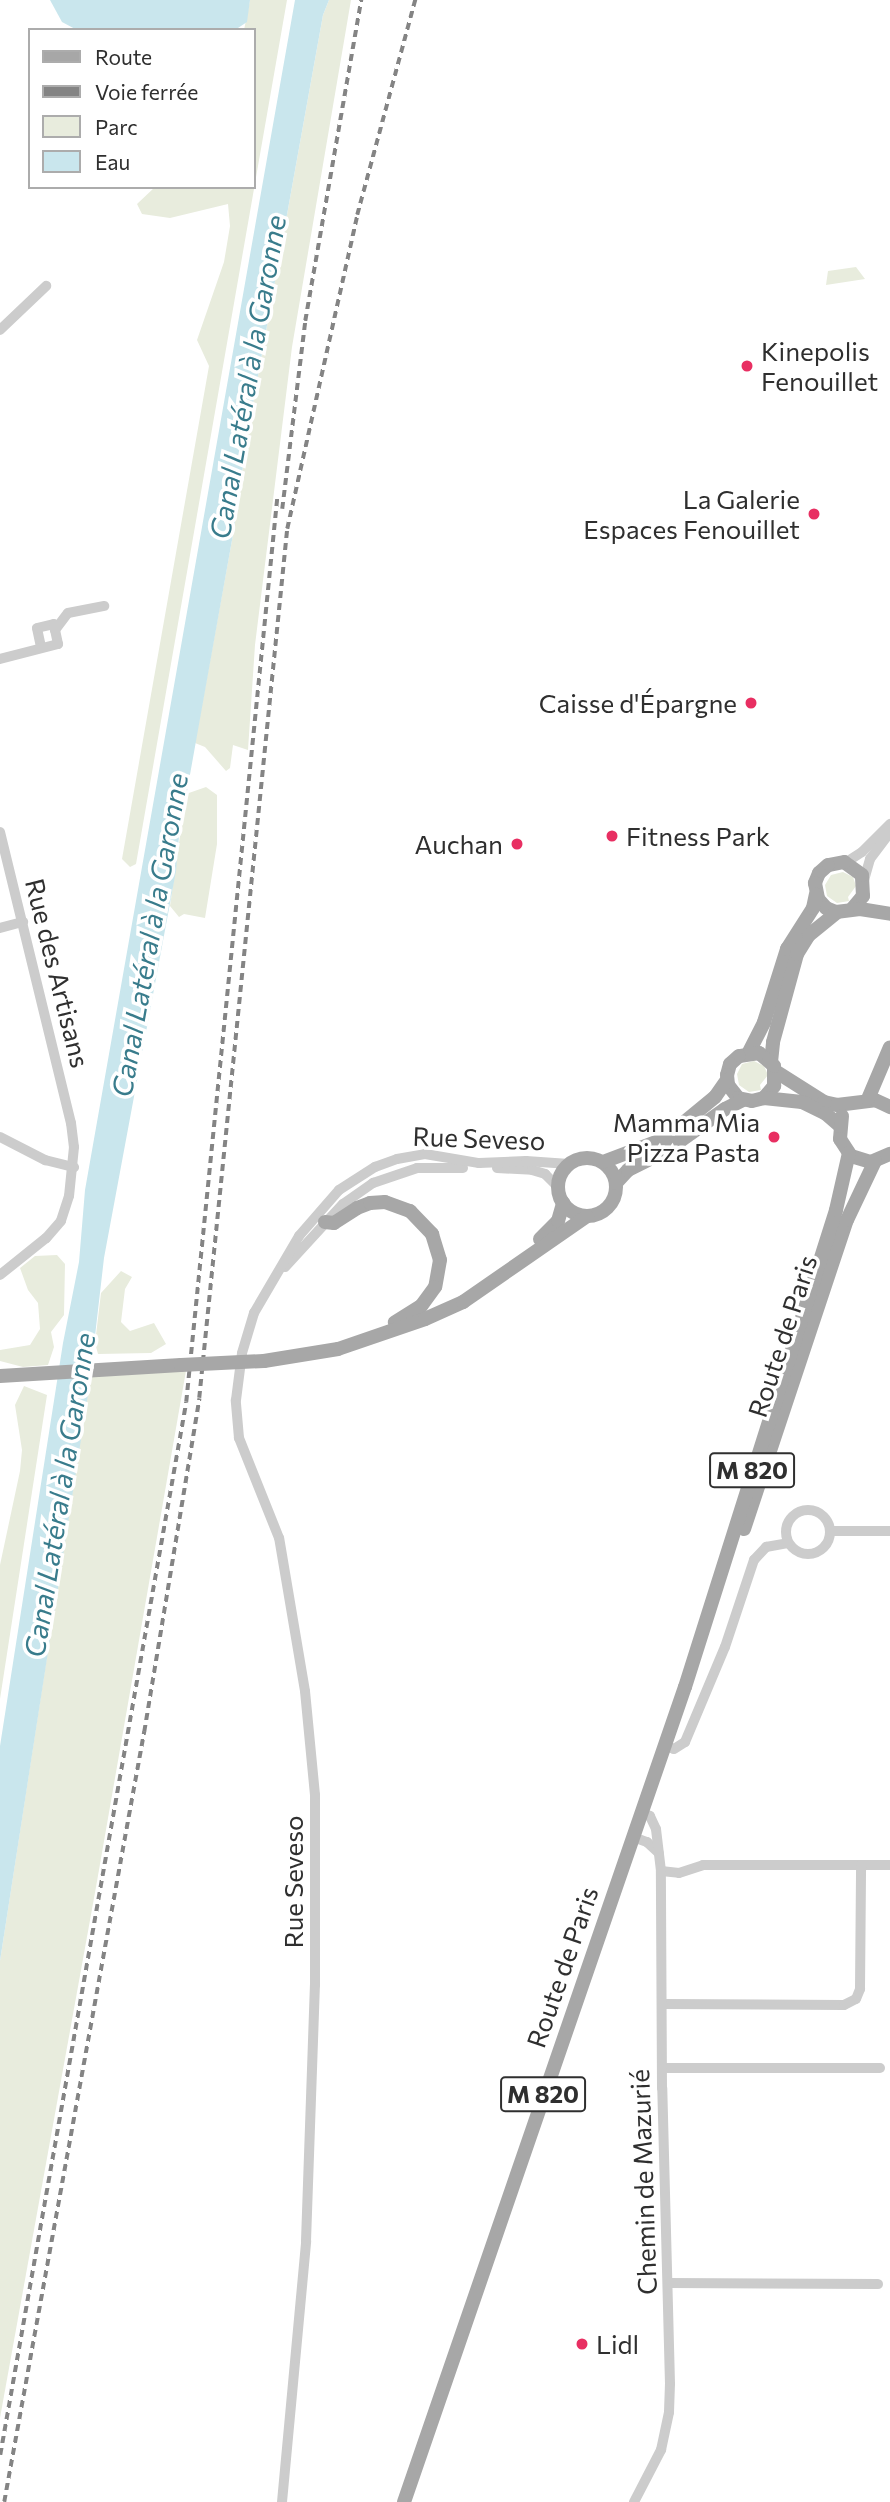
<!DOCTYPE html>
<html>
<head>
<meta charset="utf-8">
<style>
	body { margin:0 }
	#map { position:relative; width:890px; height:2502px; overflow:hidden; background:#fff; font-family:Commissioner,sans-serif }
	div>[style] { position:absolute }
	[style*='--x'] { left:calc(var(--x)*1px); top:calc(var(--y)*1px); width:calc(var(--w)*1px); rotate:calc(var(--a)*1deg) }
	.green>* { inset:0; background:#e8ecdd }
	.water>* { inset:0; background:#c9e6ed }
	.minor>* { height:10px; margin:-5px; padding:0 5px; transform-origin:5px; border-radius:5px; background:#ccc }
	.minor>.ring { margin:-5px; padding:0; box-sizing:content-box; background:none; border:10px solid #ccc; border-radius:50% }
	.major>* { height:14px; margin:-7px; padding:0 7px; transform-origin:7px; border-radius:7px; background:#a7a7a7 }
	.major>.ring { margin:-7px; padding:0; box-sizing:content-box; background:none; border:14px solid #a7a7a7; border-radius:50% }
	.rail>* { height:3.5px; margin-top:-1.75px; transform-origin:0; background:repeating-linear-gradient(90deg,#848484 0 7px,transparent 0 12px) }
	.major-bridge>* { height:14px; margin:-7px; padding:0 7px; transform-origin:7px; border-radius:7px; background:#a7a7a7 }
	.dots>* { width:19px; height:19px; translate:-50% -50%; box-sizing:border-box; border:4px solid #fff; border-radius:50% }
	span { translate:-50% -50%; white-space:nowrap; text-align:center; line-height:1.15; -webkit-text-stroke:7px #fff; paint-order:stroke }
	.shield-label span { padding:2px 5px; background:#fff; border:2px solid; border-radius:5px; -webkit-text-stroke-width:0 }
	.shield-label { font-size:24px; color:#2f2f2f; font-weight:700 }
	.poi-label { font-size:26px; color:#2f2f2f }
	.left { translate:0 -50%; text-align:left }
	.right { translate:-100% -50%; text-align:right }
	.street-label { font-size:26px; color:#2f2f2f }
	.water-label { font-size:28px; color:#397c8c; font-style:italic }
	.legend { position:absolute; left:28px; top:28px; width:228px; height:161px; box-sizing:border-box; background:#fff; border:2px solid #acacac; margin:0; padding:9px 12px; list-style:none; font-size:21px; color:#2f2f2f }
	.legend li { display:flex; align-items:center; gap:14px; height:35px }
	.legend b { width:35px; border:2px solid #acacac }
</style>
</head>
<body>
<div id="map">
	<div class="green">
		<i style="clip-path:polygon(250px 0,287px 0,136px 864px,130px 867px,122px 859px,209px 366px,197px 340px,224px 262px,230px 226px,228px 204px,170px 218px,142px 214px,137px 204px,155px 187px,254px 187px,254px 30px,244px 30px)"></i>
		<i style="clip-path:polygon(329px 0,351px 0,292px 347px,255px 645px,248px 750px,233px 745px,230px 768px,226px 771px,205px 747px,195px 743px,234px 529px,248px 431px,323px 15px)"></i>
		<i style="clip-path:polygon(856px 267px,865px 279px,826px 285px,828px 271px)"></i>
		<i style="clip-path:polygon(206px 787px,217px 795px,217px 844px,205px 918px,184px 914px,179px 917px,170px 906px,186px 794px)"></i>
		<i style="clip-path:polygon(843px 872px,853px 877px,856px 886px,848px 897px,849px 901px,837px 903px,827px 896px,825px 885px,831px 875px)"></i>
		<i style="clip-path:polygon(754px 1061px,764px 1066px,768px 1075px,760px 1085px,761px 1090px,749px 1092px,739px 1085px,737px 1074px,742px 1064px)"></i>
		<i style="clip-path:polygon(57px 1255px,65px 1264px,64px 1315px,51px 1332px,54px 1347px,48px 1365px,23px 1367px,0 1361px,0 1350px,30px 1345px,40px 1329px,38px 1303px,28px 1290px,20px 1268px,35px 1256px)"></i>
		<i style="clip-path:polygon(121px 1271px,132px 1277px,125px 1289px,121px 1322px,130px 1331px,154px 1323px,166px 1344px,151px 1353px,98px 1354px,95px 1343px,101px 1293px)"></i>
		<i style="clip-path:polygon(187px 1365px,96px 1887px,0 2418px,0 1961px,91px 1371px)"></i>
		<i style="clip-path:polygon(24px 1386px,47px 1395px,0 1699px,0 1565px,20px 1471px,22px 1450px,15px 1405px)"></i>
	</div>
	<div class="water">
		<i style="clip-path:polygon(50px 0,250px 0,247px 22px,235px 30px,77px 30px,62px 22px)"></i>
		<i style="clip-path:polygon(295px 0,329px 0,323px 15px,248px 431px,234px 529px,179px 836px,176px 871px,104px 1258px,89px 1388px,0 1961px,0 1746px,63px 1343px,79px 1262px,85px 1190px)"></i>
	</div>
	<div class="minor">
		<i style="--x:0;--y:330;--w:64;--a:-43.7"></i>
		<i style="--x:41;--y:647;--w:19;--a:-102"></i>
		<i style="--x:37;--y:628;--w:17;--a:-13"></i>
		<i style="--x:54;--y:624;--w:6;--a:81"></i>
		<i style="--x:0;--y:659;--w:60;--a:-14.5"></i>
		<i style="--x:58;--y:644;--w:14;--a:-102"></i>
		<i style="--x:55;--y:630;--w:21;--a:-53"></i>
		<i style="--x:68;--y:613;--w:37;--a:-11"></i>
		<i style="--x:0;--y:832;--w:300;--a:76.3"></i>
		<i style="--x:71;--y:1123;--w:24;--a:83"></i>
		<i style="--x:74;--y:1147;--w:49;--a:95.8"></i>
		<i style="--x:69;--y:1196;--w:26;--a:108"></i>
		<i style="--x:61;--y:1221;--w:23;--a:131"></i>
		<i style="--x:46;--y:1238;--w:59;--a:141.2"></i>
		<i style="--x:845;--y:863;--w:20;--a:-33"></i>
		<i style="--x:862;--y:852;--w:40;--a:-45"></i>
		<i style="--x:864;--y:880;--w:22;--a:-74"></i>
		<i style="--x:870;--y:859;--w:34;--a:-53"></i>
		<i style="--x:0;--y:928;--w:24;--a:-15"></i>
		<i style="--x:0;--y:1137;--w:51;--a:27.1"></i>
		<i style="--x:45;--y:1160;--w:30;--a:14"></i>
		<i style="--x:497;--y:1168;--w:35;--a:3"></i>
		<i style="--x:532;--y:1170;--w:14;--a:17"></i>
		<i style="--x:545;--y:1174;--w:18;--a:45"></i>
		<i style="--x:285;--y:1267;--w:86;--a:-47.4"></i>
		<i style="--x:343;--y:1204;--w:37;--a:-35"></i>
		<i style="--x:373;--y:1183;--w:46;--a:-18.8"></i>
		<i style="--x:417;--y:1168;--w:46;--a:0"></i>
		<i class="ring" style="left:786px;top:1510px;width:34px;height:34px"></i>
		<i style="--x:830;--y:1531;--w:60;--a:0"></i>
		<i style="--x:665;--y:1746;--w:9;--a:18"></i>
		<i style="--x:674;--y:1749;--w:13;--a:-32"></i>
		<i style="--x:685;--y:1742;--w:103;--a:-67.2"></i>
		<i style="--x:725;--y:1647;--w:92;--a:-71.6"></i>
		<i style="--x:754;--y:1560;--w:18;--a:-47"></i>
		<i style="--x:766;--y:1547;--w:22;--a:-10"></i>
		<i style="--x:633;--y:1837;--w:15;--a:20"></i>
		<i style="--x:647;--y:1842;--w:16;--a:43"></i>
		<i style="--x:661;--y:1871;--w:18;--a:6"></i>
		<i style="--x:679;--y:1873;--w:25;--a:-18"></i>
		<i style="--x:703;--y:1865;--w:187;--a:0"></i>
		<i style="--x:663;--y:2004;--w:181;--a:0.3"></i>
		<i style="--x:844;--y:2005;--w:13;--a:-27"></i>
		<i style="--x:856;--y:1999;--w:11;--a:-68"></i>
		<i style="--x:860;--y:1989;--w:124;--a:-89.5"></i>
		<i style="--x:662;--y:2068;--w:218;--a:0"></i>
		<i style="--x:668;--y:2283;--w:210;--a:0.3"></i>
		<i style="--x:282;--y:2502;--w:262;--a:-84.7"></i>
		<i style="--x:306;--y:2241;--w:256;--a:-88"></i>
		<i style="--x:315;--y:1985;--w:190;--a:-90"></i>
		<i style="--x:315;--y:1795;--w:104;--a:-95.5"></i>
		<i style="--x:305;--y:1691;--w:155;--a:-99.6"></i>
		<i style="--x:279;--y:1538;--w:108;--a:-111.8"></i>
		<i style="--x:239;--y:1438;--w:38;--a:-95"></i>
		<i style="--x:236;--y:1400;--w:47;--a:-82.7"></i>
		<i style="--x:242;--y:1353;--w:42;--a:-73.3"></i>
		<i style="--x:254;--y:1313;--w:89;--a:-59.7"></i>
		<i style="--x:299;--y:1236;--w:61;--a:-49"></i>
		<i style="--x:339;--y:1190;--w:43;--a:-32.6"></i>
		<i style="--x:375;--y:1167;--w:23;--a:-20"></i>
		<i style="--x:397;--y:1159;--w:28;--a:-10"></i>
		<i style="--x:425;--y:1154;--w:55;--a:9.5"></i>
		<i style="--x:479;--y:1163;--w:47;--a:-2.4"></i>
		<i style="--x:526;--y:1161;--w:43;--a:4"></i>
		<i style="--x:634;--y:2502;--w:59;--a:-62.6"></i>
		<i style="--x:661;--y:2450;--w:39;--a:-78"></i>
		<i style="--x:669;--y:2412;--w:28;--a:-88"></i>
		<i style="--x:670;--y:2384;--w:296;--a:-91.5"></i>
		<i style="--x:662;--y:2088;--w:217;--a:-90.3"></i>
		<i style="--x:661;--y:1871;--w:42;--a:-96.8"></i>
		<i style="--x:656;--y:1829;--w:14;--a:-115"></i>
		<i style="--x:650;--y:1816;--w:9;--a:-159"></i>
	</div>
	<div class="major">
		<i style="--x:852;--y:909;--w:17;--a:-50"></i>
		<i style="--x:863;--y:896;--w:21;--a:-93"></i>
		<i style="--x:862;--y:875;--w:22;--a:-144"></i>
		<i style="--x:844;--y:862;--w:16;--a:169"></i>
		<i style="--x:828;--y:865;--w:12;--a:138"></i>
		<i style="--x:819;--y:873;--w:11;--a:112"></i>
		<i style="--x:815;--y:883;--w:16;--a:79"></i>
		<i style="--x:818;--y:899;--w:12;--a:48"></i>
		<i style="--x:826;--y:908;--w:11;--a:22"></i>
		<i style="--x:836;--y:912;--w:24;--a:-7"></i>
		<i style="--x:860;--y:909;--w:30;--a:9"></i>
		<i style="--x:749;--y:1052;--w:34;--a:-63"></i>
		<i style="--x:764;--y:1022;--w:77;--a:-72.5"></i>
		<i style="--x:787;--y:949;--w:49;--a:-57.6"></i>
		<i style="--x:813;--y:908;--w:14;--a:-78"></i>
		<i style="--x:771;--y:1062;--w:20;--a:-84"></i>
		<i style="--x:773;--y:1042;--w:91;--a:-74.7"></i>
		<i style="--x:797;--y:954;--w:22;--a:-58"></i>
		<i style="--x:809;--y:935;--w:36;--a:-39"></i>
		<i style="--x:775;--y:1071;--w:58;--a:32.3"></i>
		<i style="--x:824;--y:1102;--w:13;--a:13"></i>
		<i style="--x:837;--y:1105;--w:38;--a:-7"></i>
		<i style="--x:875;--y:1100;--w:17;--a:25"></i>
		<i style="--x:764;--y:1098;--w:16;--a:-50"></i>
		<i style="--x:774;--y:1086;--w:20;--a:-90"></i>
		<i style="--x:774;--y:1066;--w:20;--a:-139"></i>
		<i style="--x:759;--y:1053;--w:20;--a:171"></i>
		<i style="--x:739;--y:1056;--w:12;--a:138"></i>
		<i style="--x:730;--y:1064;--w:11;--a:105"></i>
		<i style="--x:727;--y:1075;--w:10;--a:84"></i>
		<i style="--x:728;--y:1085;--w:16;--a:52"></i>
		<i style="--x:738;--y:1098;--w:14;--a:12"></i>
		<i style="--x:752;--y:1101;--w:12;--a:-14"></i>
		<i style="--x:764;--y:1098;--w:38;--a:6"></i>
		<i style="--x:802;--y:1102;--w:25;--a:26"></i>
		<i style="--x:825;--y:1113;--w:18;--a:41"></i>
		<i style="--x:868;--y:1099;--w:56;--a:-67.1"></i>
		<i style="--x:842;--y:1116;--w:23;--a:95"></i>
		<i style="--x:840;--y:1139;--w:20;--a:57"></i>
		<i style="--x:851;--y:1156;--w:21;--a:17"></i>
		<i style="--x:871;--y:1162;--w:21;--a:-23"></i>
		<i class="ring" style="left:558px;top:1158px;width:44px;height:44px"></i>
		<i style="--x:603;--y:1162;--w:65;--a:-20.7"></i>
		<i style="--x:664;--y:1139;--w:66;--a:-39.5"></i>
		<i style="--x:715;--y:1097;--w:21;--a:-55"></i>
		<i style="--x:616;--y:1183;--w:18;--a:-47"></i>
		<i style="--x:628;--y:1170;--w:42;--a:-26.6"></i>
		<i style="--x:666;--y:1151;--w:72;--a:-35.4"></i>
		<i style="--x:725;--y:1109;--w:20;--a:-27"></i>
		<i style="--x:325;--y:1222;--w:9;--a:6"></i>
		<i style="--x:334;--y:1223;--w:27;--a:-33"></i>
		<i style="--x:357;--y:1208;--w:14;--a:-21"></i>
		<i style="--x:370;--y:1203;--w:15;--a:-4"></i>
		<i style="--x:385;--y:1202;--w:27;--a:20"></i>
		<i style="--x:410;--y:1211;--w:32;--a:46"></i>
		<i style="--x:432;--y:1234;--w:27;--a:73"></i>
		<i style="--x:440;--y:1260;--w:27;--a:100"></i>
		<i style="--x:435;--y:1287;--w:24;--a:126"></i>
		<i style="--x:421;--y:1306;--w:31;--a:148"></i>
		<i style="--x:540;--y:1239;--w:25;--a:-45"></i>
		<i style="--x:558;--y:1221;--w:19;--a:-74"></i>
		<i style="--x:264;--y:1361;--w:75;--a:-9.2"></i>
		<i style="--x:338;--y:1349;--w:92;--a:-19"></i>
		<i style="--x:425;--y:1319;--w:42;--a:-24.1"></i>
		<i style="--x:463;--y:1302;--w:151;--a:-34.7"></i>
		<i style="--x:0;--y:1376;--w:181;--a:-3.5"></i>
		<i style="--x:744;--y:1529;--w:326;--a:-71.6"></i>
		<i style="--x:847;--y:1220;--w:65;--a:-64.6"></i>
		<i style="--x:404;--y:2502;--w:862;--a:-70.98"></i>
		<i style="--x:685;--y:1687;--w:500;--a:-72.43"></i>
		<i style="--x:836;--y:1210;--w:58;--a:-77.2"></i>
	</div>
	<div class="rail">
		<i style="--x:282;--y:509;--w:189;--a:-83"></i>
		<i style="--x:305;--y:321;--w:326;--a:-80.1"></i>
		<i style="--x:0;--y:2455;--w:1069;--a:-79.98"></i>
		<i style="--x:186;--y:1402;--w:909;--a:-84.25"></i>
		<i style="--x:4;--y:2502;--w:783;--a:-79.7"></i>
		<i style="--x:144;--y:1732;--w:338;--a:-80.6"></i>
		<i style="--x:199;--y:1398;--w:873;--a:-84.22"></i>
		<i style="--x:287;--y:529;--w:322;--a:-77.4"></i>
		<i style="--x:357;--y:215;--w:223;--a:-74.9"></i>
	</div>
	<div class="major-bridge">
		<i style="--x:181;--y:1365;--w:83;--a:-2.8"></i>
	</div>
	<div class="dots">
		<i style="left:747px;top:366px;background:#e82f62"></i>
		<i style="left:814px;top:514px;background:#e82f62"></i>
		<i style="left:751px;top:703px;background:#e82f62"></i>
		<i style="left:612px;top:836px;background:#e82f62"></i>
		<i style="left:517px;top:844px;background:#e82f62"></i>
		<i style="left:774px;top:1137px;background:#e82f62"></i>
		<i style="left:582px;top:2344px;background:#e82f62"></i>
	</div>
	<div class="shield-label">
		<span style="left:752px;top:1470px">M 820</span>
		<span style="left:543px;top:2094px">M 820</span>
	</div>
	<div class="poi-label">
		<span class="left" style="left:761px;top:366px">Kinepolis<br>Fenouillet</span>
		<span class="right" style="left:800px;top:514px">La Galerie<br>Espaces Fenouillet</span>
		<span class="right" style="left:737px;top:703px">Caisse d'Épargne</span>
		<span class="left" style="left:626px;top:836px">Fitness Park</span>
		<span class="right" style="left:503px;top:844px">Auchan</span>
		<span class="right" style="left:760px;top:1137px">Mamma Mia<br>Pizza Pasta</span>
		<span class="left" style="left:596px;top:2344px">Lidl</span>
	</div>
	<div class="street-label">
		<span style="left:58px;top:973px;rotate:76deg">Rue des Artisans</span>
		<span style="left:479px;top:1138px;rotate:2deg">Rue Seveso</span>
		<span style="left:782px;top:1336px;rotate:-72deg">Route de Paris</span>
		<span style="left:293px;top:1882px;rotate:-90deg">Rue Seveso</span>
		<span style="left:562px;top:1967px;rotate:-71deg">Route de Paris</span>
		<span style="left:643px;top:2182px;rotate:-92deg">Chemin de Mazurié</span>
	</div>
	<div class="water-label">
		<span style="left:247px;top:377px;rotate:-80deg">Canal Latéral à la Garonne</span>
		<span style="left:149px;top:935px;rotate:-80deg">Canal Latéral à la Garonne</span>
		<span style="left:59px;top:1495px;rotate:-81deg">Canal Latéral à la Garonne</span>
	</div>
	<ul class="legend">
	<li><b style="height:9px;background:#a7a7a7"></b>Route</li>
	<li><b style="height:9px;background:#848484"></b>Voie ferrée</li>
	<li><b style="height:19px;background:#e8ecdd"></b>Parc</li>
	<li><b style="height:19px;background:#c9e6ed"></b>Eau</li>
	</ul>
</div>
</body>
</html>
